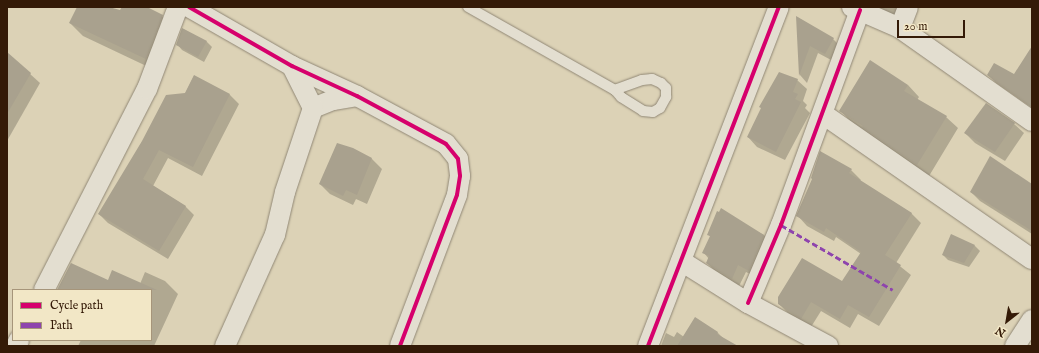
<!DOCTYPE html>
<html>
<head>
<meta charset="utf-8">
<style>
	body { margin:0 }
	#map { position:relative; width:1039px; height:353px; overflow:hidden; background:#dcd2b6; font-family:"IM FELL English",serif }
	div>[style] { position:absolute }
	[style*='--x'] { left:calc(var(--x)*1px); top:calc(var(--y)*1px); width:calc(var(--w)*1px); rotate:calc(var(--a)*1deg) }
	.shadow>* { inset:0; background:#0003 }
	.building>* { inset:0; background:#a9a18e }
	.roads { filter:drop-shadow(0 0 1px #908775) drop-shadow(0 0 1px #908775) }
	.lane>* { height:10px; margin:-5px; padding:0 5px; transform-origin:5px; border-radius:5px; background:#e3ded0 }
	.street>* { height:20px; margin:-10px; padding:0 10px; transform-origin:10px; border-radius:10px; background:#e3ded0 }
	.quiet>* { height:3px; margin-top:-1.5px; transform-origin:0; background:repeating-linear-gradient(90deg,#8e44ad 0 6px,transparent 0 9px) }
	.cycleway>* { height:4px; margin:-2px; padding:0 2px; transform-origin:2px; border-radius:2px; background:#d6006c }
	span { translate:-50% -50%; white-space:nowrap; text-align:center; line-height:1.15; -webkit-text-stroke:3.5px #f2e7c6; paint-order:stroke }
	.frame { position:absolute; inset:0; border:8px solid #341a07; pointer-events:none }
	.legend { position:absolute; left:12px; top:289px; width:140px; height:52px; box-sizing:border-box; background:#f2e7c6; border:1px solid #a6957a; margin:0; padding:5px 7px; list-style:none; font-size:12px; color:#341a07 }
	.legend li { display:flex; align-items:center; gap:8px; height:20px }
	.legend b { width:20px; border:1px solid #a6957a }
	.north { position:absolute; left:987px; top:301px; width:40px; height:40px; -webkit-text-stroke:3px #f2e7c6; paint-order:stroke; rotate:211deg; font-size:11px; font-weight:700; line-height:16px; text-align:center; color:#341a07 }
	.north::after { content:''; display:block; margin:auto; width:14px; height:18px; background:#341a07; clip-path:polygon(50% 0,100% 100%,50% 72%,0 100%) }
	.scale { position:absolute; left:897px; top:20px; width:68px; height:18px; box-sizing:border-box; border:2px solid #341a07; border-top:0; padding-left:5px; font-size:12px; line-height:14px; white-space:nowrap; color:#341a07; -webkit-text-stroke:3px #f2e7c6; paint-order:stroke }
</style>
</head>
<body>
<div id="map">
	<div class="shadow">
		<i style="clip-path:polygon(79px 7px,105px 7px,121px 11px,123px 7px,144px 7px,162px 16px,175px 29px,159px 72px,83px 36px,70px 23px)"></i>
		<i style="clip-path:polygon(871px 7px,899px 7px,894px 17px)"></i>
		<i style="clip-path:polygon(797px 17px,833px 39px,841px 47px,833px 61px,818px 53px,807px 83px,800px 75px)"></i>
		<i style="clip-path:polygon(183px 29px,207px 42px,212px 47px,204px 62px,182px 50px,177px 44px)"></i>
		<i style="clip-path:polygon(7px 53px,40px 83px,7px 141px)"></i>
		<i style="clip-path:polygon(1032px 59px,1032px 108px,996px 83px,988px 75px,1014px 75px)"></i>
		<i style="clip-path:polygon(194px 76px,230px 95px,239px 104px,202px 176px,168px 158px,153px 186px,185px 206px,194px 215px,168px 259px,108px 223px,99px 214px,185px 94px)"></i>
		<i style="clip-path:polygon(797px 80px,807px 89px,803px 101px,807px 105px,805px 108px,810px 113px,785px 160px,757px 147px,748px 137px)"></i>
		<i style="clip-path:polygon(908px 85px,919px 97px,917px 100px,946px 117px,958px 128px,929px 176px,851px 122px,840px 110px)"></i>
		<i style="clip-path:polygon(1014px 124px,1024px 133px,1005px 161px,975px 143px,965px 133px)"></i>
		<i style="clip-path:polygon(353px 149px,372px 159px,382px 169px,367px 204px,356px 199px,353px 205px,330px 194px,320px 184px)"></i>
		<i style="clip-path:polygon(851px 170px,861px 180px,860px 181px,911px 213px,921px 223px,896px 263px,911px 275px,879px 326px,858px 314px,850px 328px,821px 311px,811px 327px,789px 314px,779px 304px,842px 283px,861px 254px,836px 237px,834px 241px,807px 226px,798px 216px)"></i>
		<i style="clip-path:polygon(1032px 185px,1032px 234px,980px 201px,971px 192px)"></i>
		<i style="clip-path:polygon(720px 213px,764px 235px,771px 243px,756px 277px,746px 272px,739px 286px,714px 270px,707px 263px,709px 259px,704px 253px,711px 237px,708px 234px)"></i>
		<i style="clip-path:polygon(951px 235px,975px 246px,980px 251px,969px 267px,948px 260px,943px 255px)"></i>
		<i style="clip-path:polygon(145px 272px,165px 281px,178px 294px,154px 346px,78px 346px,81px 340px,151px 340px,151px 290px,61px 290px,108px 282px,140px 284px)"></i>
		<i style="clip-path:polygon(695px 319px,718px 333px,728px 343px,727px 346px,661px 346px,666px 333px,674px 337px,677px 332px,684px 337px)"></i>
	</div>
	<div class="building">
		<i style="clip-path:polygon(77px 7px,109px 7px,120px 10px,122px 7px,147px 7px,163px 15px,146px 59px,69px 23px)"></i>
		<i style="clip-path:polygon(796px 16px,834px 38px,825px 54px,810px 46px,799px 76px)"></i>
		<i style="clip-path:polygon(182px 28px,207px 41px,198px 57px,176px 45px)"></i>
		<i style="clip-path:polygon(1032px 46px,1032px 107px,987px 75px,994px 63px,1014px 74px)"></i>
		<i style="clip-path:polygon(7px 52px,31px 73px,7px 114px)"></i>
		<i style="clip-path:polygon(870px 60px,908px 85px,904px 91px,947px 116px,917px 165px,862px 127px,863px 126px,839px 111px)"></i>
		<i style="clip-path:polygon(779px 72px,798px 79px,793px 92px,798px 94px,795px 99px,801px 102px,776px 152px,747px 137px,761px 108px,759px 107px)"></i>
		<i style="clip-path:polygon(194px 75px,230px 94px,193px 167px,159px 150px,143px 179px,186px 206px,159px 251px,98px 214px,142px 141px,166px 95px,185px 93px)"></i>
		<i style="clip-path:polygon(986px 103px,1015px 123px,995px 152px,964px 133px)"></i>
		<i style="clip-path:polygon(337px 143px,353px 148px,372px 158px,357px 195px,346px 190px,343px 196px,319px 184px)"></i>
		<i style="clip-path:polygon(820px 151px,852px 169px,849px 173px,912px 213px,885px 255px,901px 265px,869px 317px,848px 305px,840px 319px,811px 302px,801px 319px,778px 304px,778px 297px,802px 258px,842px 281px,861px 252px,826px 228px,824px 232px,796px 216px,812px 179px,811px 178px)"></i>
		<i style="clip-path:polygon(990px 156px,1032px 184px,1032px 231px,970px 192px)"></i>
		<i style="clip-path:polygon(721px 208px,764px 235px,749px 271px,738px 265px,732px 279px,706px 263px,709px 256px,702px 253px,710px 236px,707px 235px,717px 211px,719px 212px)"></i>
		<i style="clip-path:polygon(951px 234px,975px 245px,964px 263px,942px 255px)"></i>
		<i style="clip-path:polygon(71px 263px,108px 280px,112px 270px,157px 290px,57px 290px)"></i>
		<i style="clip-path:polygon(695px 317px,718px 332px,717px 334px,738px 346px,677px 346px)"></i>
	</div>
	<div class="roads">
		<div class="lane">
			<i style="--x:468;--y:7;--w:169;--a:29.5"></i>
			<i style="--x:615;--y:90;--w:9;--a:49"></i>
			<i style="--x:621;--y:97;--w:26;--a:32"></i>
			<i style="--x:643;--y:111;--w:10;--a:6"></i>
			<i style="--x:653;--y:112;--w:8;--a:-30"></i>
			<i style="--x:660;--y:108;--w:13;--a:-61"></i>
			<i style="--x:666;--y:97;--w:9;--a:-90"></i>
			<i style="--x:666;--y:88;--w:7;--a:-135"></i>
			<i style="--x:661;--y:83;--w:10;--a:-156"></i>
			<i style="--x:652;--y:79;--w:10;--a:174"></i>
			<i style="--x:642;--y:80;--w:29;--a:160"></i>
		</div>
		<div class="street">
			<i style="--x:189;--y:7;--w:119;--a:29.8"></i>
			<i style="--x:292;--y:66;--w:72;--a:24.8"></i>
			<i style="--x:357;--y:96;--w:101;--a:28.3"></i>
			<i style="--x:446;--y:144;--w:19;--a:51"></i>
			<i style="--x:458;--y:159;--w:17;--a:83"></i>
			<i style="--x:460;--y:176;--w:19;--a:99"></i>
			<i style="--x:457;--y:195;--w:161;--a:110.7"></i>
			<i style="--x:852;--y:7;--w:52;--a:23.6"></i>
			<i style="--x:900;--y:28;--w:161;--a:35.2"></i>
			<i style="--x:900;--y:28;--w:22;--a:-69"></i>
			<i style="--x:313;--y:108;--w:22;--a:-22"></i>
			<i style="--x:333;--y:100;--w:24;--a:-9"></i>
			<i style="--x:823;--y:114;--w:254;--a:34.8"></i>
			<i style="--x:681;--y:261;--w:79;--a:32.1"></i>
			<i style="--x:748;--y:303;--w:91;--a:28.3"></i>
			<i style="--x:44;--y:290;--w:226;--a:-62.9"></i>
			<i style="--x:147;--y:89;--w:88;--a:-69.3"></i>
			<i style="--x:748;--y:303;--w:85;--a:-67.1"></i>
			<i style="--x:781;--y:225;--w:229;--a:-69.8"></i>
			<i style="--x:16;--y:346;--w:7;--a:-63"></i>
			<i style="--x:225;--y:346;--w:122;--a:-65.8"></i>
			<i style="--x:275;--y:235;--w:44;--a:-76.9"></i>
			<i style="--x:285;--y:192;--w:89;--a:-71.6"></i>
			<i style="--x:313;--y:108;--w:47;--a:-116.6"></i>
			<i style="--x:648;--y:346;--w:363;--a:-68.9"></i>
			<i style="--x:1015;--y:346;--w:31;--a:-57"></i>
		</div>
	</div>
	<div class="quiet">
		<i style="--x:781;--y:225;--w:129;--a:30.1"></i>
	</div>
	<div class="cycleway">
		<i style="--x:189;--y:7;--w:119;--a:29.8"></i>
		<i style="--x:292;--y:66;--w:72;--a:24.8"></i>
		<i style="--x:357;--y:96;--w:101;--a:28.3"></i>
		<i style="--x:446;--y:144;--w:19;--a:51"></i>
		<i style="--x:458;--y:159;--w:17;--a:83"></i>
		<i style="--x:460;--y:176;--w:19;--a:99"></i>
		<i style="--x:457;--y:195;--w:161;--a:110.7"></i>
		<i style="--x:748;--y:303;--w:85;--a:-67.1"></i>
		<i style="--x:781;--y:225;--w:229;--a:-69.8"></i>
		<i style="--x:648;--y:346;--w:363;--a:-68.9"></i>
	</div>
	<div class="frame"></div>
	<ul class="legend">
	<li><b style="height:5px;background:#d6006c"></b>Cycle path</li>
	<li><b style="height:5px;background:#8e44ad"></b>Path</li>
	</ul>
	<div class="north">N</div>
	<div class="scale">20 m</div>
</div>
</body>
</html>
